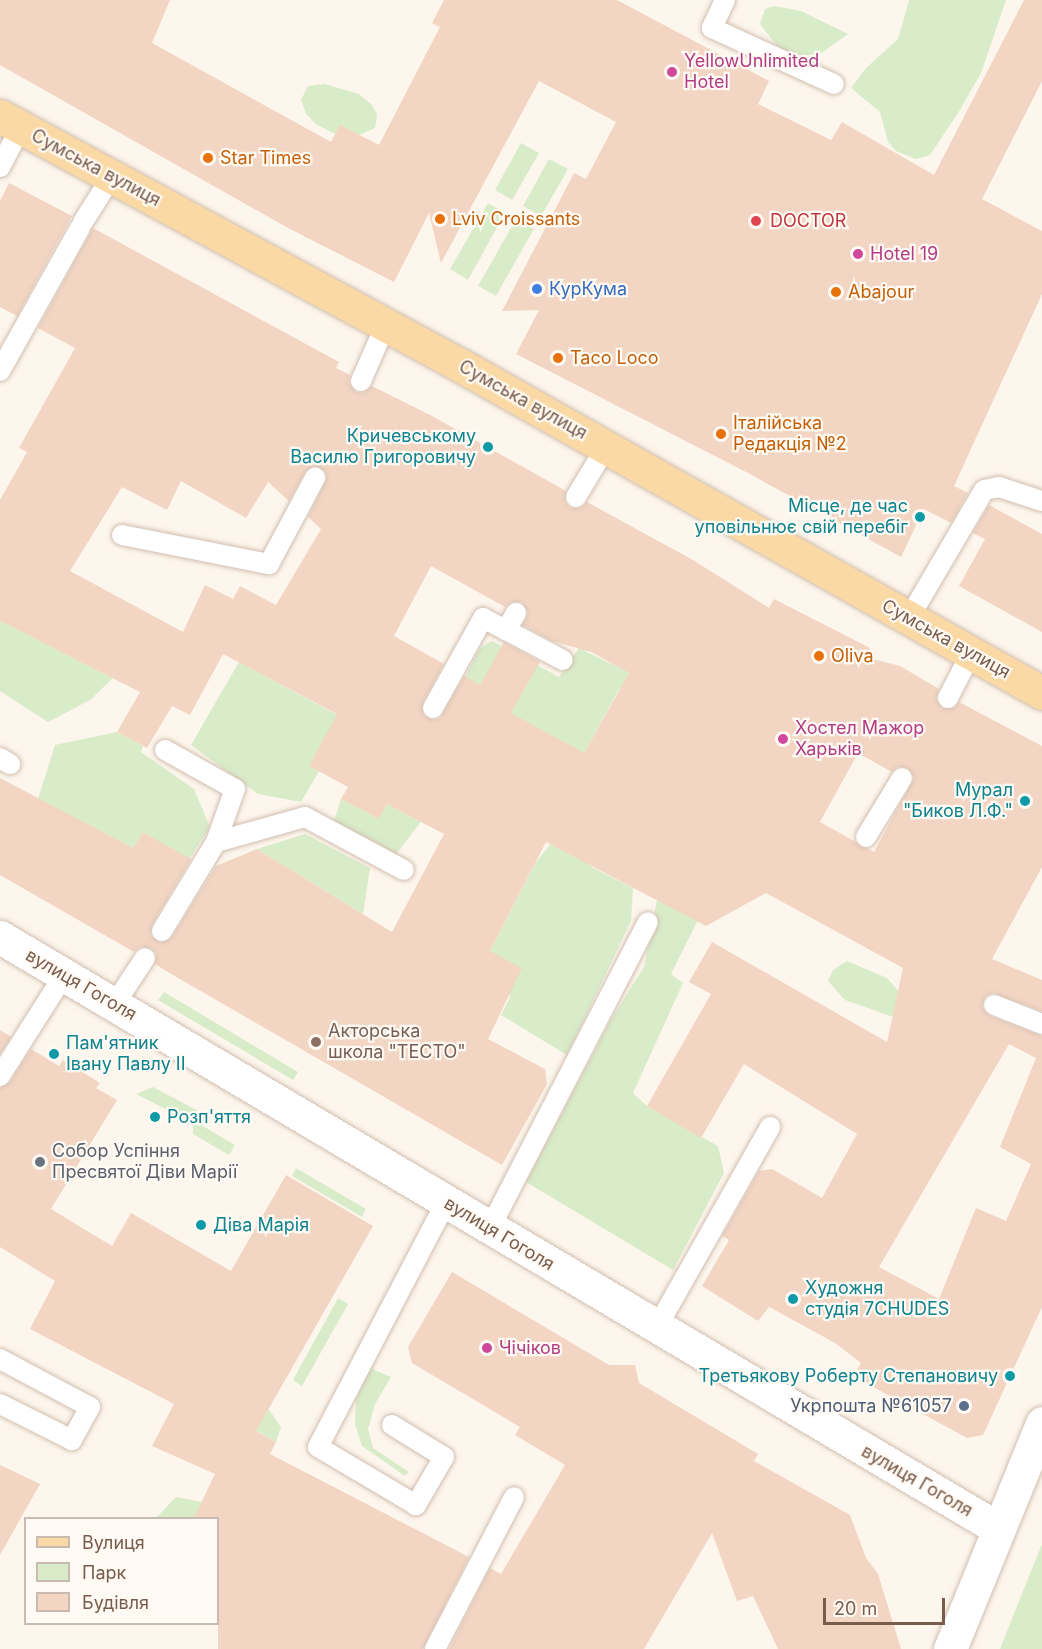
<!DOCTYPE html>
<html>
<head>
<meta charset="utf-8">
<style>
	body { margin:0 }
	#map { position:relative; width:1042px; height:1649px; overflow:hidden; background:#fdf6ec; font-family:Inter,sans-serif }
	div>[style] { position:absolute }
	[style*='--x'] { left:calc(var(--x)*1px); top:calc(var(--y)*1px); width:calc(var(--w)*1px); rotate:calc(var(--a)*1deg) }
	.green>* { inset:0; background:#d8ecc9 }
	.building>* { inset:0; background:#f3d5c3 }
	.roads { filter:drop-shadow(0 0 2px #d1beb0) drop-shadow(0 0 2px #d1beb0) }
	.lane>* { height:20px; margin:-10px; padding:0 10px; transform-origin:10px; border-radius:10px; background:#fff }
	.street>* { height:33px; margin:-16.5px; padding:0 16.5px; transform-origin:16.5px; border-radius:16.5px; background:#fff }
	.secondary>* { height:33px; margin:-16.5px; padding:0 16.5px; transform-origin:16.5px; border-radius:16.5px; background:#fff }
	.primary>* { height:33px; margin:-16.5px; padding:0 16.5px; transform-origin:16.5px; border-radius:16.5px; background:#fbd9a5 }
	.dots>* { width:16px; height:16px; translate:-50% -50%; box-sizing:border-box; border:3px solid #fffaf3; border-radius:50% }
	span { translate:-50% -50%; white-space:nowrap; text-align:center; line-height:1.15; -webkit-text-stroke:4.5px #fffaf3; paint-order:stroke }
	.hotel-label { font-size:18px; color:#b23c85 }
	.left { translate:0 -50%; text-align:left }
	.food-label { font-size:18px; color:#c56008 }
	.street-label { font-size:18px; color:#7a5c4d }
	.health-label { font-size:18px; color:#be3a42 }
	.shop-label { font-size:18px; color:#366cbe }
	.culture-label { font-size:18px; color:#0d838f }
	.right { translate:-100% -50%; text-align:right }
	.education-label { font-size:18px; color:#785e54 }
	.worship-label { font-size:18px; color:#5b616d }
	.service-label { font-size:18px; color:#4e5e75 }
	.legend { position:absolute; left:24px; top:1517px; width:195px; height:108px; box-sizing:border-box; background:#fffaf3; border:2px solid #cabbb1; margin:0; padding:8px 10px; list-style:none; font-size:18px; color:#7a5c4d }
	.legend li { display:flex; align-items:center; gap:12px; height:30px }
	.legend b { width:30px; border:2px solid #cabbb1 }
	.scale { position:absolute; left:823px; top:1598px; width:122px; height:27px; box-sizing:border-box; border:3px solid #7a5c4d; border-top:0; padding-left:8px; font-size:18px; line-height:21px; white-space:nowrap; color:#7a5c4d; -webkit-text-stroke:4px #fffaf3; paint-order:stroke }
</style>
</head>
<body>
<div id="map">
	<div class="green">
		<i style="clip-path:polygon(909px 0,1006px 0,981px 73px,960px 110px,930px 155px,916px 159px,896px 151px,888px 142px,880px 112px,851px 88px,866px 68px,898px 39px)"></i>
		<i style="clip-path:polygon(774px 6px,801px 11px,848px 34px,820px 54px,798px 56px,777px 46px,760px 24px,765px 9px)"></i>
		<i style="clip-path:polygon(324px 84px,359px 94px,372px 105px,377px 114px,375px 128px,348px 140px,317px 125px,306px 114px,301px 100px,308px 86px)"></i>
		<i style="clip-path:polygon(521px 143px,539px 153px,512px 200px,495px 190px)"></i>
		<i style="clip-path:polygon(549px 159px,568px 169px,541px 216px,523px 206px)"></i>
		<i style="clip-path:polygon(488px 203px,505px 213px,468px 280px,450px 269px)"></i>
		<i style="clip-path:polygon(516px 219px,534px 229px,496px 296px,478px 286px)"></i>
		<i style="clip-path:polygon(0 622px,0 621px,113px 678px,90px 700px,48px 722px,0 691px)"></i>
		<i style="clip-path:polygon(492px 641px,559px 677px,579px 648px,632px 674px,618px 691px,559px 799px,511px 713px,531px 677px,458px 724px,445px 717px,480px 648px)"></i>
		<i style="clip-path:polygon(239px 662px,367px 731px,319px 748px,309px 766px,319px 771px,301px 802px,258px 794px,191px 745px)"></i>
		<i style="clip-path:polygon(117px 732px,143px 746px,141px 752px,194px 789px,210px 827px,187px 862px,180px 853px,143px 832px,133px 848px,38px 799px,55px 745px)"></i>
		<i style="clip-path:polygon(341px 799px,379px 819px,387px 804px,421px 822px,396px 854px,334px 821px)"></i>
		<i style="clip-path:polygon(560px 832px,592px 867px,633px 888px,631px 921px,567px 1055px,501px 1015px,510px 997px,490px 951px,536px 862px)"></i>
		<i style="clip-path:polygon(305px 834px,370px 868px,363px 914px,257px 849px)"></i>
		<i style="clip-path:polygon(657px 900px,701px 914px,671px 974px,683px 983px,633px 1093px,647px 1106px,718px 1146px,724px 1173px,673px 1270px,526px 1182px,612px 1018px,644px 967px)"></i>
		<i style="clip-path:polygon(847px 961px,887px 978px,910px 1004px,896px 1018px,845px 1000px,828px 981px,833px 970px)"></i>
		<i style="clip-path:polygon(164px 992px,298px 1072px,293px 1080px,158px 1000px)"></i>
		<i style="clip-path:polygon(153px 1087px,206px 1115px,201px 1125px,235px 1145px,229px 1155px,193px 1134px,193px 1123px,136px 1094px)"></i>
		<i style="clip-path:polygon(296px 1168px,366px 1209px,362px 1217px,292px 1176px)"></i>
		<i style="clip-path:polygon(338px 1298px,348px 1304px,302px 1386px,293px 1380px)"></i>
		<i style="clip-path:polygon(370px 1368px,391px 1377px,375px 1404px,368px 1429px,373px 1448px,409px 1472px,405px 1476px,362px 1446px,355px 1424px,356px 1399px)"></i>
		<i style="clip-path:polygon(267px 1407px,281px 1427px,276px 1442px,229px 1415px)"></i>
		<i style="clip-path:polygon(176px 1497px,202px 1502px,194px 1518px,156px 1518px)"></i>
		<i style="clip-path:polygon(1042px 1544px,1042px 1649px,1000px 1649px,1019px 1601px)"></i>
	</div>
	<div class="building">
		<i style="clip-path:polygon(0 0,170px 0,152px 43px,331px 142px,340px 125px,379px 145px,440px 27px,432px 23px,444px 0,617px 0,769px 81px,758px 104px,831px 140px,842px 122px,934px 175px,1024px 0,1042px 0,1042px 81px,982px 199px,1042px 231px,1042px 294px,954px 486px,968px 493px,951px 523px,924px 509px,901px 557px,748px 473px,516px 354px,539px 310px,502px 311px,574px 173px,586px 179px,616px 122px,539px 81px,441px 263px,429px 213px,394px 282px,288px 228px,0 65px)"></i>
		<i style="clip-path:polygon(9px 183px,72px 216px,17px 316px,0 307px,0 201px)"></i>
		<i style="clip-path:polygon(evenodd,93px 228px,339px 362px,336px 368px,350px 375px,349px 383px,356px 392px,363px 393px,372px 386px,432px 416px,566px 491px,565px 502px,570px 508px,581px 508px,587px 502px,693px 560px,769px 608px,774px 599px,870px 648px,865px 657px,900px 666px,939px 689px,936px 699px,942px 708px,954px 708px,959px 702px,1042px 746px,1042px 867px,992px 959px,1042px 980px,1042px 1011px,993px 993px,986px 996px,982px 1006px,990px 1016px,1042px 1036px,1042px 1307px,983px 1435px,967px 1438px,853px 1376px,861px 1363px,835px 1343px,769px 1307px,758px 1321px,702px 1286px,729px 1240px,722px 1236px,759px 1171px,772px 1169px,822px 1198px,857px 1134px,744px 1064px,701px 1138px,647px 1106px,711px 994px,689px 982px,712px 942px,887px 1042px,903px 968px,766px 893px,706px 926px,546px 842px,490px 951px,522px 968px,488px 1039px,545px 1069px,547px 1084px,502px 1165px,166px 971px,155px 964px,156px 953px,151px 948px,140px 947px,134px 952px,0 875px,0 778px,133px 848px,143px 832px,191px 859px,152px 925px,151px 936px,161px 943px,172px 937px,216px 866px,257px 849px,392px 932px,444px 834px,387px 804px,379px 819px,341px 799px,348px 787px,309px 766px,337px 714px,223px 654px,190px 715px,172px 706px,147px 748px,117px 732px,140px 692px,0 621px,0 500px,27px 452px,19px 448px,75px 348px,38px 328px,93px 228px,314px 466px,325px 471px,327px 478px,308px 517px,321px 529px,276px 605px,240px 586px,233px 599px,205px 585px,183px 632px,70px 571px,122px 487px,167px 510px,181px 481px,246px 518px,268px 482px,289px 501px,305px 472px,314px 466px,93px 228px,431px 566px,505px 607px,511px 602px,522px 602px,528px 613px,523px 625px,552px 641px,591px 652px,629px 673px,584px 753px,511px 713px,540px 662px,504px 642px,480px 685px,464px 676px,440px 718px,433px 720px,423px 715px,423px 702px,444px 664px,394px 636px,431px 566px,93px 228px,858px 753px,892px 772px,897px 767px,908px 768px,914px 778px,874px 852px,820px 822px,858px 753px,93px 228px,1009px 1044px,1036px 1058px,1000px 1147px,1031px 1164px,1006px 1221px,976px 1208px,939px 1299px,879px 1267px,1009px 1044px)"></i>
		<i style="clip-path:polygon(989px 505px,1042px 534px,1042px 632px,959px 586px,985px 539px,973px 533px)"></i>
		<i style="clip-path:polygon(0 1030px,11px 1037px,0 1054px)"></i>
		<i style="clip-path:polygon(31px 1049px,59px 1066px,63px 1060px,100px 1083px,96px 1088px,117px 1100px,51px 1209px,112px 1246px,131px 1213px,231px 1271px,286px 1175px,373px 1226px,256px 1431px,276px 1442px,270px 1454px,469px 1557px,423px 1649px,218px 1649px,218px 1518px,194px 1518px,215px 1474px,152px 1446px,174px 1404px,30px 1329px,55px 1281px,0 1247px,0 1088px,10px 1082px)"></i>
		<i style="clip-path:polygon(452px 1272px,609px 1365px,635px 1365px,639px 1383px,758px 1454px,754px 1461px,850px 1515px,866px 1558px,878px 1574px,901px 1649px,778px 1649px,753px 1596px,737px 1601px,712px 1533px,644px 1649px,449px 1649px,490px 1568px,501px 1574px,565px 1465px,515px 1435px,520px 1427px,412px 1363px,408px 1347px)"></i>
		<i style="clip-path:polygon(0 1465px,40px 1484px,0 1555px)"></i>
	</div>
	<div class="roads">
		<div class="lane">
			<i style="--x:725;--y:0;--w:31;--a:115"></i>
			<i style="--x:712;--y:28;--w:134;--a:24.7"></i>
			<i style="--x:0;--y:167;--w:45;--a:-62.3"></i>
			<i style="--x:83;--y:222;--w:54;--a:-57.8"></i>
			<i style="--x:0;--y:371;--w:164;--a:-60.8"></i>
			<i style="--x:361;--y:381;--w:62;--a:-66.3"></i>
			<i style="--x:576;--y:497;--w:58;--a:-59"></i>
			<i style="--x:122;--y:535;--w:150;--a:11.2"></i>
			<i style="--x:269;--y:564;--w:98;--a:-61.9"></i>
			<i style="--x:516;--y:613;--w:20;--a:120"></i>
			<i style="--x:506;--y:630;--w:64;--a:27.8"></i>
			<i style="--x:909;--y:618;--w:148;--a:-59.6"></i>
			<i style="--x:984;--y:490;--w:15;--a:-11"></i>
			<i style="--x:999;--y:487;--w:45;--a:18"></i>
			<i style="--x:948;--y:698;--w:51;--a:-62.9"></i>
			<i style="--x:433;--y:708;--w:103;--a:-60.9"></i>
			<i style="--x:483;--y:618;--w:26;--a:28"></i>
			<i style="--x:165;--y:750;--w:80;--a:29.1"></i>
			<i style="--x:235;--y:789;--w:56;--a:109.7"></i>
			<i style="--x:0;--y:758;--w:12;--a:31"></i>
			<i style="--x:866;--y:837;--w:69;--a:-58.6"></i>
			<i style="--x:162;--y:931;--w:104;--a:-58.8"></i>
			<i style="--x:216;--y:842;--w:92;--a:-15.7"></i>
			<i style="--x:305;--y:817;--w:112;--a:28.2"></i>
			<i style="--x:114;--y:1005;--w:56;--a:-56.6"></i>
			<i style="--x:994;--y:1005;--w:52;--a:21.6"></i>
			<i style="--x:0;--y:1076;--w:120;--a:-57.6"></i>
			<i style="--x:490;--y:1228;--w:344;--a:-62.7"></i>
			<i style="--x:657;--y:1327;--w:230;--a:-60.5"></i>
			<i style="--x:0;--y:1359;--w:102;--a:28.1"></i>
			<i style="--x:90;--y:1407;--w:38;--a:119"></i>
			<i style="--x:72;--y:1440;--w:80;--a:-153.4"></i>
			<i style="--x:392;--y:1425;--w:61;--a:31.6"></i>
			<i style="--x:444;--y:1457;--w:56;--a:120.3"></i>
			<i style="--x:416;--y:1505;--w:114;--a:-149.4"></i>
			<i style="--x:318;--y:1447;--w:276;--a:-62.4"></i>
			<i style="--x:435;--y:1649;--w:171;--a:-62.5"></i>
		</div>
		<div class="street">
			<i style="--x:0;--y:937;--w:1161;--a:30.65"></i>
		</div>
		<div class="secondary">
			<i style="--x:950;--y:1649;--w:244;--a:-67.8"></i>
		</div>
		<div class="primary">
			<i style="--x:0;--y:116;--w:523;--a:28.43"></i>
			<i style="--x:460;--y:365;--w:668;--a:29.4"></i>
		</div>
	</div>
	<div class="dots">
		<i style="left:672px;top:72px;background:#d1479c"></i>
		<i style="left:208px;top:158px;background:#e8710a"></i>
		<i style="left:440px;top:219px;background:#e8710a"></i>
		<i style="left:756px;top:221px;background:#e0444e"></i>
		<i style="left:858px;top:254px;background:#d1479c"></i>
		<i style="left:537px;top:289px;background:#3f7fe0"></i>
		<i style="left:836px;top:292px;background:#e8710a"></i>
		<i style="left:558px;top:358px;background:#e8710a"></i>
		<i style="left:721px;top:434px;background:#e8710a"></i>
		<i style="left:488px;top:447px;background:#0f9aa8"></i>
		<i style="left:920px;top:517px;background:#0f9aa8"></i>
		<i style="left:819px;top:656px;background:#e8710a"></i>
		<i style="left:783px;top:739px;background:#d1479c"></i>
		<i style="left:1025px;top:801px;background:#0f9aa8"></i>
		<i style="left:316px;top:1042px;background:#8d6e63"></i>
		<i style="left:54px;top:1054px;background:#0f9aa8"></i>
		<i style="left:155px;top:1117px;background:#0f9aa8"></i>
		<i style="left:40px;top:1162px;background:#6b7280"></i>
		<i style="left:201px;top:1225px;background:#0f9aa8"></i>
		<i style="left:793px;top:1299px;background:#0f9aa8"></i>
		<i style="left:487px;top:1348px;background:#d1479c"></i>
		<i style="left:1010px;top:1376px;background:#0f9aa8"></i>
		<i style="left:964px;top:1406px;background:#5c6f8a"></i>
	</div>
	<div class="hotel-label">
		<span class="left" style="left:684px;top:72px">YellowUnlimited<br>Hotel</span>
		<span class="left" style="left:870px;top:254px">Hotel 19</span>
		<span class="left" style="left:795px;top:739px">Хостел Мажор<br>Харьків</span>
		<span class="left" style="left:499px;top:1348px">Чічіков</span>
	</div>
	<div class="food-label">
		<span class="left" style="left:220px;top:158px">Star Times</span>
		<span class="left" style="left:452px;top:219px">Lviv Croissants</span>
		<span class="left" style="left:848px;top:292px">Abajour</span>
		<span class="left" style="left:570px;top:358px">Taco Loco</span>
		<span class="left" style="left:733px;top:434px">Італійська<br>Редакція №2</span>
		<span class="left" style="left:831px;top:656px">Oliva</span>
	</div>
	<div class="street-label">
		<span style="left:96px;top:168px;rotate:28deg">Сумська вулиця</span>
		<span style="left:523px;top:400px;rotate:29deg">Сумська вулиця</span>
		<span style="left:946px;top:639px;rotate:29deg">Сумська вулиця</span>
		<span style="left:81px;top:985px;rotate:30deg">вулиця Гоголя</span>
		<span style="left:499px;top:1234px;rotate:31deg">вулиця Гоголя</span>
		<span style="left:917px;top:1481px;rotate:30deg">вулиця Гоголя</span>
	</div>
	<div class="health-label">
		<span class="left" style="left:770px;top:221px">DOCTOR</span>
	</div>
	<div class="shop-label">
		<span class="left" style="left:549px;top:289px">КурКума</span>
	</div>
	<div class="culture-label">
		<span class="right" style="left:476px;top:447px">Кричевському<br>Василю Григоровичу</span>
		<span class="right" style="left:908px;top:517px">Місце, де час<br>уповільнює свій перебіг</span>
		<span class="right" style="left:1013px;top:801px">Мурал<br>"Биков Л.Ф."</span>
		<span class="left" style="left:66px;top:1054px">Пам'ятник<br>Івану Павлу II</span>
		<span class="left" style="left:167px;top:1117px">Розп'яття</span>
		<span class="left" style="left:213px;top:1225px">Діва Марія</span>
		<span class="left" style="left:805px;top:1299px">Художня<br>студія 7CHUDES</span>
		<span class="right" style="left:998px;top:1376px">Третьякову Роберту Степановичу</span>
	</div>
	<div class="education-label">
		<span class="left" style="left:328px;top:1042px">Акторська<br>школа "ТЕСТО"</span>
	</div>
	<div class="worship-label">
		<span class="left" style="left:52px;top:1162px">Собор Успіння<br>Пресвятої Діви Марії</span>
	</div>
	<div class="service-label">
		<span class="right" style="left:952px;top:1406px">Укрпошта №61057</span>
	</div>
	<ul class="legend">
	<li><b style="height:8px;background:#fbd9a5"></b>Вулиця</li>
	<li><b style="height:16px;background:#d8ecc9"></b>Парк</li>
	<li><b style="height:16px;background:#f3d5c3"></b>Будівля</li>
	</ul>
	<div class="scale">20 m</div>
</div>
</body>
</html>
